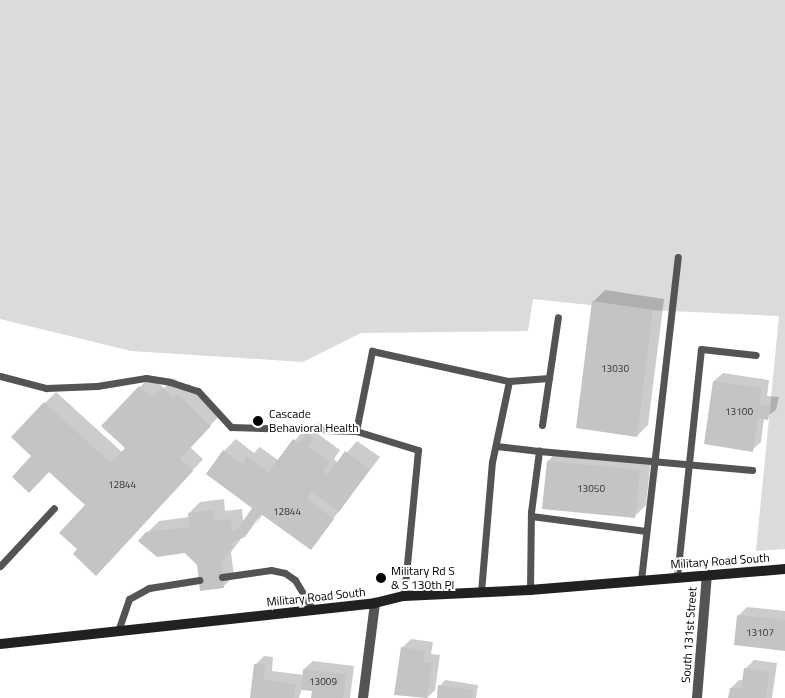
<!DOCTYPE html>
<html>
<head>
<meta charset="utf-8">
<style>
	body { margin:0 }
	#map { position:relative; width:785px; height:698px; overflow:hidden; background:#fff; font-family:"Titillium Web",sans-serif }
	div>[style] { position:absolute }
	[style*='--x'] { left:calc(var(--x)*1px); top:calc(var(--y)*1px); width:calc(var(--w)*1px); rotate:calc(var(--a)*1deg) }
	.green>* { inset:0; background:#dbdbdb }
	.shadow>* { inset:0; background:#0003 }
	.building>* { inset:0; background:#c4c4c4 }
	.lane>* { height:7px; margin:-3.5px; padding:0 3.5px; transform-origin:3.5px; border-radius:3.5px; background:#545454 }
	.street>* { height:10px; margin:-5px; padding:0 5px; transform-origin:5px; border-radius:5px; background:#545454 }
	.secondary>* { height:10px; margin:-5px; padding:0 5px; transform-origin:5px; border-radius:5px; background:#212121 }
	.dots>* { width:14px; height:14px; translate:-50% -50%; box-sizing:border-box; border:2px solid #fff; border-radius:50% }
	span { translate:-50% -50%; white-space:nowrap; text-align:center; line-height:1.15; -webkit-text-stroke:4px #fff; paint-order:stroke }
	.number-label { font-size:10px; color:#313131 }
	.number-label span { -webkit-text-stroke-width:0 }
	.poi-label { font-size:12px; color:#000 }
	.left { translate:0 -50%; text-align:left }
	.street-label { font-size:12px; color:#000 }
</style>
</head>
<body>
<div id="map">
	<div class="green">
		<i style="clip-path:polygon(0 0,785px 0,785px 549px,756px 551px,779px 316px,627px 309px,533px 299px,528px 331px,361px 333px,303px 362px,131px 351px,0 319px)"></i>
	</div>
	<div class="shadow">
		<i style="clip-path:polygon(605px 290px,664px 299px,648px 425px,637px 436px,593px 302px)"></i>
		<i style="clip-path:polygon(723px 373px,769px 380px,767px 396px,779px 397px,776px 410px,764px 418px,761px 442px,752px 450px,714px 381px)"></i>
		<i style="clip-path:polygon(151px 376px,164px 388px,174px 378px,185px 388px,189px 384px,222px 413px,190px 447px,203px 459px,108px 563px,78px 549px,87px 505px,33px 456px,45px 403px,56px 392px,123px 453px,127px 448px,103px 425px)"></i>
		<i style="clip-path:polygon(318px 423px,324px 427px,318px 434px,340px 450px,334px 459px,338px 463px,357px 441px,380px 457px,311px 548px,263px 514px,255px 525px,264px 508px,231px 552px,234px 576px,223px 587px,186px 552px,147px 533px,159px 521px,189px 517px,189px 513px,200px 502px,224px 499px,225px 511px,242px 509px,243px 520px,246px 519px,254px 507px,208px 474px,224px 451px,236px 439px,254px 453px,260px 447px,279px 461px,305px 428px,310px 431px)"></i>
		<i style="clip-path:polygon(559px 450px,651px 459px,646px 505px,635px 516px,548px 461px)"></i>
		<i style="clip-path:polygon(747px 607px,785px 611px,785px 650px,739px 615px)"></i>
		<i style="clip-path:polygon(411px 639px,433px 642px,431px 654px,440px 655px,435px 690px,427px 698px,396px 694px,402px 648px)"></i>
		<i style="clip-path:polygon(264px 656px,273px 657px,272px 671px,304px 675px,304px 669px,313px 661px,354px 666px,350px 698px,312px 698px,313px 690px,302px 688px,299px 698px,252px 698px,256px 664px)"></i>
		<i style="clip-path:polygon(754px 660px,777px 663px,772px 698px,729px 698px,731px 688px,739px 680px,744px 680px,745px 669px)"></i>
		<i style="clip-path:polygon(445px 680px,478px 685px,476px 698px,438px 698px,440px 686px)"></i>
	</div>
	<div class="building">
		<i style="clip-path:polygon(592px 301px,653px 310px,637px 437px,576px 428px)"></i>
		<i style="clip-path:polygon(713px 381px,761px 388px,759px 404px,771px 406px,768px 420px,758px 418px,753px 452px,704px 444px)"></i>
		<i style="clip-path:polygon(139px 386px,152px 398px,162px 388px,173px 398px,177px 394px,211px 426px,180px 459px,193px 471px,96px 576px,73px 554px,77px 549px,59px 533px,85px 505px,49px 472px,29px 493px,12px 477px,31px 456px,11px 437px,44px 402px,111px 463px,125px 448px,101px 426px)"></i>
		<i style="clip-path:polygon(306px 433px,313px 439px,308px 446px,330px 462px,323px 471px,328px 475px,345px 451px,370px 469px,339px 512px,312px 492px,307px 499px,334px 519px,311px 550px,261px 514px,245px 537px,232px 542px,232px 547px,221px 564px,224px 588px,200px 591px,197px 565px,185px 553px,157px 557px,138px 541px,146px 532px,189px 527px,188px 513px,213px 510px,214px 521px,231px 519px,232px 530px,237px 530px,252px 508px,206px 474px,223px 450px,243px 464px,247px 457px,268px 473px,293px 439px,299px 443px)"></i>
		<i style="clip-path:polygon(547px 461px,640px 470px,635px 518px,542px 509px)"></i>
		<i style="clip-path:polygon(737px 615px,785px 620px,785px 651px,734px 645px)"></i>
		<i style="clip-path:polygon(401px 647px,425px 651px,423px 662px,432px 663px,427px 698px,394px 695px)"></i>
		<i style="clip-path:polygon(254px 664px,265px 665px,264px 680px,296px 684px,294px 698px,250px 698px)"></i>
		<i style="clip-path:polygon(744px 668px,769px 672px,766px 698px,728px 698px,730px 688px,741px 689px)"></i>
		<i style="clip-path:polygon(303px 669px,346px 674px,343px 698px,311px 698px,312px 691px,301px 690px)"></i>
		<i style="clip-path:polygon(438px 685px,473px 690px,472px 698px,437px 698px)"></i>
	</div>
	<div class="lane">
		<i style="--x:0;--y:376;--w:48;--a:14.6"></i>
		<i style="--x:46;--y:388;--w:51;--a:-2.2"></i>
		<i style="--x:97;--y:386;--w:50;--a:-9.3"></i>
		<i style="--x:146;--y:378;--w:24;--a:9"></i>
		<i style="--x:170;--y:382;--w:29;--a:18"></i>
		<i style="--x:198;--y:391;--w:49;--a:47.5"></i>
		<i style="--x:231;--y:427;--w:125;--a:1.8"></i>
		<i style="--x:356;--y:431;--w:65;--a:17"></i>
		<i style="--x:418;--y:450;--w:147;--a:95.5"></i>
		<i style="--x:542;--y:425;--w:109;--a:-81.6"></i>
		<i style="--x:356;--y:431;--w:82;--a:-78.7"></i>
		<i style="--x:372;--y:351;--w:140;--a:12.4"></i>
		<i style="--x:509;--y:381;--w:40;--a:-4.3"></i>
		<i style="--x:496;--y:446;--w:43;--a:6.6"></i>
		<i style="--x:531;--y:516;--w:116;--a:7.4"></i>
		<i style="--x:0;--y:566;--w:79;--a:-47"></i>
		<i style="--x:222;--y:577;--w:49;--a:-8.1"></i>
		<i style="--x:271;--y:570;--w:14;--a:12"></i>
		<i style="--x:285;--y:573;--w:12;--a:35"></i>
		<i style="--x:295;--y:580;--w:35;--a:59"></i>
		<i style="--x:677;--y:577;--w:229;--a:-84"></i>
		<i style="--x:701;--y:349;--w:55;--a:6.2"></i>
		<i style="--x:641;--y:580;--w:325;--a:-83.5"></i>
		<i style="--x:530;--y:590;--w:78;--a:-89.3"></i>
		<i style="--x:531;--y:512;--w:62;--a:-82.5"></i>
		<i style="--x:539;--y:451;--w:214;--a:5.1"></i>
		<i style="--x:481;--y:592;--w:130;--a:-85.2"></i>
		<i style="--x:492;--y:462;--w:83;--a:-78.1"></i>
		<i style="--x:118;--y:631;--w:34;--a:-71"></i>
		<i style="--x:129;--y:599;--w:23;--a:-29"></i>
		<i style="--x:149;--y:588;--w:51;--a:-9.1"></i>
	</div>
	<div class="street">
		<i style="--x:363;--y:698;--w:96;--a:-82.8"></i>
		<i style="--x:697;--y:698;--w:124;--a:-85.4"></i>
	</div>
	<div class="secondary">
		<i style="--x:0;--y:644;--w:377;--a:-6.2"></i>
		<i style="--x:375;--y:603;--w:30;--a:-14"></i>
		<i style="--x:404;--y:596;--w:126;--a:-2.7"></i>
		<i style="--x:530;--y:590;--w:256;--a:-4.7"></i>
	</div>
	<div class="dots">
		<i style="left:258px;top:421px;background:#000"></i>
		<i style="left:381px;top:578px;background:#000"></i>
	</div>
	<div class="number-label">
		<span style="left:615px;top:369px">13030</span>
		<span style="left:739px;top:412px">13100</span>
		<span style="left:122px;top:485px">12844</span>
		<span style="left:591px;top:489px">13050</span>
		<span style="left:287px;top:512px">12844</span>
		<span style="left:760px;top:633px">13107</span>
		<span style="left:323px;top:682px">13009</span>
	</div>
	<div class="poi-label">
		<span class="left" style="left:269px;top:421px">Cascade<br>Behavioral Health</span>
		<span class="left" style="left:391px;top:578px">Military Rd S<br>&amp; S 130th Pl</span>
	</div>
	<div class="street-label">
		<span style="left:720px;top:561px;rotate:-4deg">Military Road South</span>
		<span style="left:316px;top:597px;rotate:-6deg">Military Road South</span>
		<span style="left:689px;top:635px;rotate:-86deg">South 131st Street</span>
	</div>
</div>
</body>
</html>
